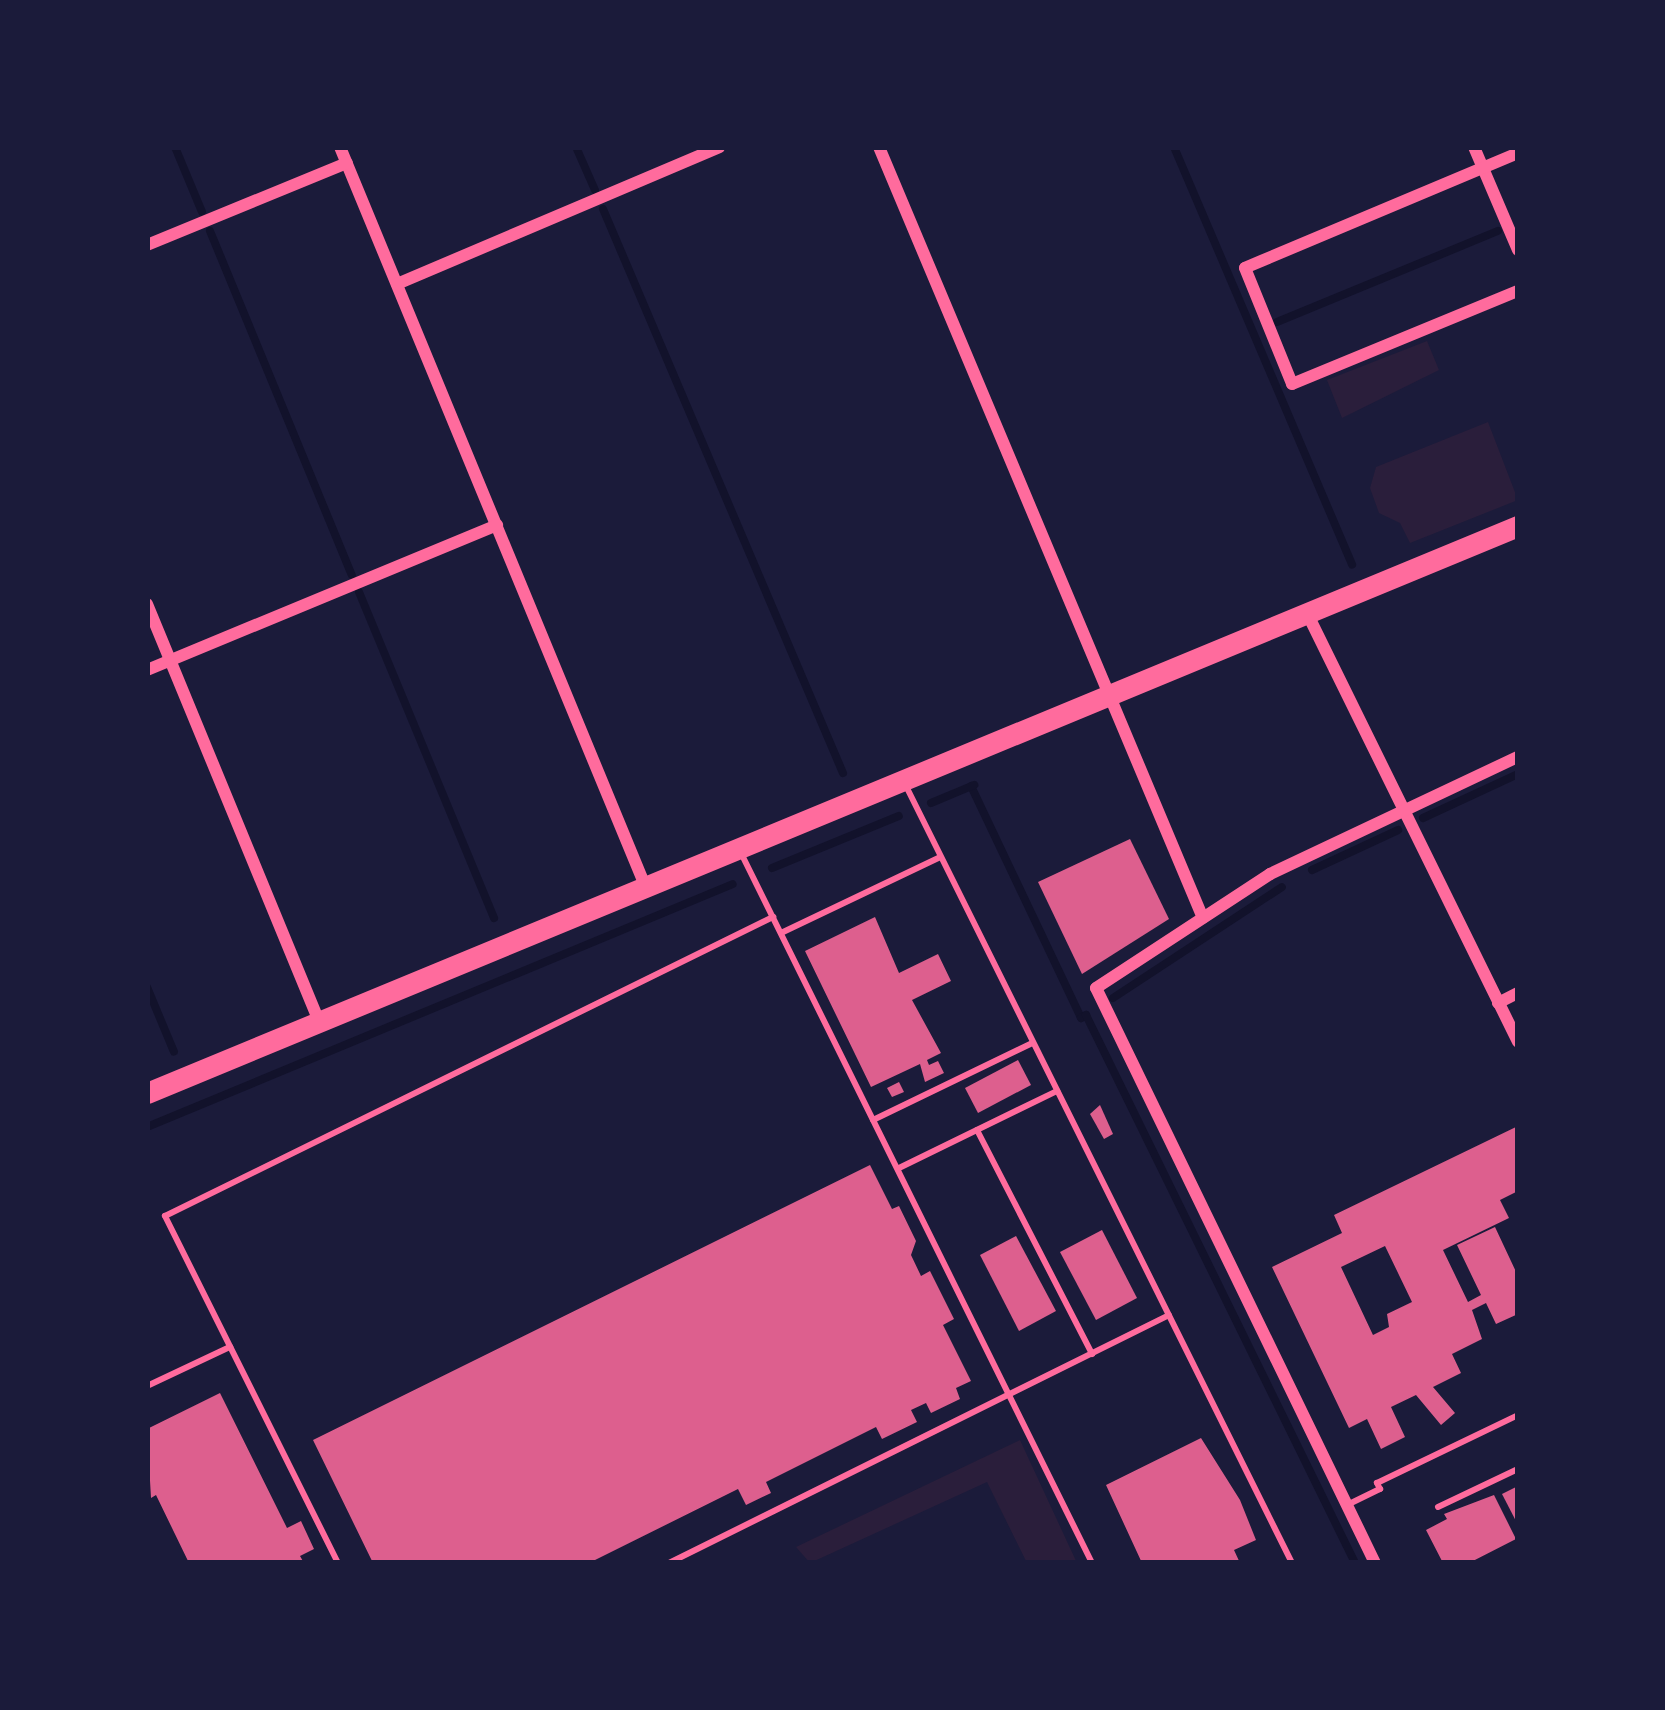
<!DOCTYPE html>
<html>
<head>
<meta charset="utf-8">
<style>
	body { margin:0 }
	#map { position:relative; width:1665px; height:1710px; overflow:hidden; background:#1b1b3a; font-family:Montserrat,sans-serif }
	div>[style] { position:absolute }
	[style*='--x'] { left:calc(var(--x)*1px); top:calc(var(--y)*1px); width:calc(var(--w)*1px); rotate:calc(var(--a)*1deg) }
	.green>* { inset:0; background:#2a1e3b }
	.stream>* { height:8px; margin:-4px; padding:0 4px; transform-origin:4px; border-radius:4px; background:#12122b }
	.building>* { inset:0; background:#dd5f8e }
	.service>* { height:6px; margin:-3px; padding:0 3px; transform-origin:3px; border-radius:3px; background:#ff6b9d }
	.minor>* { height:12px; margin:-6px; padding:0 6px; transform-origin:6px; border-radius:6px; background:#ff6b9d }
	.primary>* { height:21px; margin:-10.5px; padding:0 10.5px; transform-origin:10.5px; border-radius:10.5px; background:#ff6b9d }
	span { translate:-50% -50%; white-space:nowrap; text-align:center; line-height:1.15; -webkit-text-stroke:12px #1b1b3a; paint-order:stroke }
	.frame { position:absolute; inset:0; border:150px solid #1b1b3a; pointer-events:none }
</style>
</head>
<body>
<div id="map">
	<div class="green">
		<i style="clip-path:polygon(1427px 341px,1439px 370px,1342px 418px,1327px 380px)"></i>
		<i style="clip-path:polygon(1488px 422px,1518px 500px,1410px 543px,1400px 523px,1379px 513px,1370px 488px,1376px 467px)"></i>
		<i style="clip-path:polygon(1020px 1440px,1077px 1563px,1027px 1563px,987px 1482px,810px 1563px,796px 1547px)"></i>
	</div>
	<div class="stream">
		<i style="--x:175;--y:147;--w:70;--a:67.4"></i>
		<i style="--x:576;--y:147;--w:47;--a:66.2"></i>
		<i style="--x:1174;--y:147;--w:454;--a:66.9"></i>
		<i style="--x:603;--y:209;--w:613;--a:66.95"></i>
		<i style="--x:210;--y:231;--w:372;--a:67.6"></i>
		<i style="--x:1277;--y:322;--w:239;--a:-22.4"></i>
		<i style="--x:359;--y:592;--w:353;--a:67.5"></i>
		<i style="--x:971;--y:786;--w:257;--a:64.6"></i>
		<i style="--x:1081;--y:1018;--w:6;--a:-31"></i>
		<i style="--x:1086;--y:1015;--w:610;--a:63.85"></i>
		<i style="--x:931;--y:803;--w:47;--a:-22.7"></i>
		<i style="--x:1423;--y:818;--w:105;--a:-24.9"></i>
		<i style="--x:772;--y:868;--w:137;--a:-22.3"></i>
		<i style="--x:1312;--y:870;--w:95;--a:-24.9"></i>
		<i style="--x:147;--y:987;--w:70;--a:67.4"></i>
		<i style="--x:1113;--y:998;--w:202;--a:-33.3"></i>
		<i style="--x:147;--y:1127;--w:634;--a:-22.52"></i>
	</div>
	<div class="building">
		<i style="clip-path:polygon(1130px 839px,1169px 919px,1082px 974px,1038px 882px)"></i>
		<i style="clip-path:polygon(875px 917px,899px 973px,938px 954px,951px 981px,912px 1000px,941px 1053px,927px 1060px,929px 1065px,938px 1061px,944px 1073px,925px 1082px,920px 1064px,871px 1087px,805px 951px)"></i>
		<i style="clip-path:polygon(1018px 1060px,1031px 1085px,978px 1113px,965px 1088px)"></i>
		<i style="clip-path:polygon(899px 1082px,904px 1092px,892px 1097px,887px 1088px)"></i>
		<i style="clip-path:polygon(1100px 1105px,1113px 1134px,1104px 1139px,1090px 1114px)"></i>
		<i style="clip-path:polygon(evenodd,1518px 1126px,1518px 1191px,1500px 1200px,1509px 1218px,1443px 1250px,1468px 1302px,1481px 1295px,1457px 1245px,1495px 1227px,1518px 1276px,1518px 1314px,1496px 1324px,1486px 1303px,1472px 1310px,1482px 1339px,1452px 1354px,1461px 1373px,1433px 1387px,1455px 1413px,1441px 1425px,1416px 1395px,1391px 1407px,1405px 1437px,1381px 1449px,1367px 1419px,1349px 1428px,1272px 1267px,1342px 1233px,1334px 1215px,1518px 1126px,1385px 1246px,1412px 1302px,1387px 1314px,1389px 1327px,1373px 1335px,1341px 1267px,1385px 1246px)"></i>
		<i style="clip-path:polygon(870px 1165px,892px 1209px,899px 1206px,916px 1241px,911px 1255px,921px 1276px,930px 1271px,954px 1319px,943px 1325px,971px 1381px,956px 1388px,960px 1399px,931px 1413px,926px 1403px,911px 1410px,917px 1422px,882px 1439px,876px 1427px,766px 1482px,771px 1493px,746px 1505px,738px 1489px,589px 1563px,373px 1563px,313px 1440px)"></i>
		<i style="clip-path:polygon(1102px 1230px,1137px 1298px,1096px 1320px,1060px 1252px)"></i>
		<i style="clip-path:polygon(1016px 1236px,1056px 1311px,1019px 1331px,980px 1255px)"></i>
		<i style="clip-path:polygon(220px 1393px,287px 1528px,301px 1521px,314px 1549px,300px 1556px,304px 1563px,189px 1563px,156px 1495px,151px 1498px,147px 1429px)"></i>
		<i style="clip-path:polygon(1201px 1438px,1240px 1500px,1256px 1540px,1234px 1550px,1240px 1563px,1142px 1563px,1106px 1485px)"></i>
		<i style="clip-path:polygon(1518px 1486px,1518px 1525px,1502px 1494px)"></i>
		<i style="clip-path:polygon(1494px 1495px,1516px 1539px,1469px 1563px,1443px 1563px,1426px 1530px,1447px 1519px,1444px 1514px)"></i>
	</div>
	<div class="service">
		<i style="--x:905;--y:784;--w:870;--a:63.58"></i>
		<i style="--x:740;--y:851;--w:794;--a:63.69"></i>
		<i style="--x:781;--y:933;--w:176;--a:-25.5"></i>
		<i style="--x:873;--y:1120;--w:177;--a:-25.8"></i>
		<i style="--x:977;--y:1130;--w:252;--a:62.8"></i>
		<i style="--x:899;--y:1168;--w:176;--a:-26"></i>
		<i style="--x:147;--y:1386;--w:92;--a:-25.2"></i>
		<i style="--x:1347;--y:1505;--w:37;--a:-26"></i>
		<i style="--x:1380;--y:1489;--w:7;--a:-117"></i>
		<i style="--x:1377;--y:1483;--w:157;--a:-25.7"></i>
		<i style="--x:1438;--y:1507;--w:89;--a:-25.4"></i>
		<i style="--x:338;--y:1563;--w:388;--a:-116.5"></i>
		<i style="--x:165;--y:1216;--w:678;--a:-26.19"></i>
		<i style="--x:669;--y:1563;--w:558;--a:-26.38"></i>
	</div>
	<div class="minor">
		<i style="--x:340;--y:147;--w:802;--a:67.56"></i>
		<i style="--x:879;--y:147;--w:836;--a:67.21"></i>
		<i style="--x:1474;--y:147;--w:112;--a:66.9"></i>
		<i style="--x:1518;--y:153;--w:296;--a:157.2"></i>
		<i style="--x:1245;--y:268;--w:125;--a:67.9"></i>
		<i style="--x:1292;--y:384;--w:244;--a:-22.4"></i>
		<i style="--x:147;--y:245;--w:216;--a:-22.3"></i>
		<i style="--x:397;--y:284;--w:350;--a:-23"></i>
		<i style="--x:147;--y:604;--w:452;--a:67.6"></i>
		<i style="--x:1307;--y:613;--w:478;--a:63.8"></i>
		<i style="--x:147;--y:670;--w:379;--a:-22.5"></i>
		<i style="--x:1498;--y:1003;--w:22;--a:-27"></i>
		<i style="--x:1375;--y:1563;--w:639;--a:-115.88"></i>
		<i style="--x:1096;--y:988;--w:208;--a:-33.2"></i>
		<i style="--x:1270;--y:874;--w:274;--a:-25.3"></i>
	</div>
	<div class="primary">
		<i style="--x:147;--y:1093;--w:1484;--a:-22.47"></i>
	</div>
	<div class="frame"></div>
</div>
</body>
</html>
